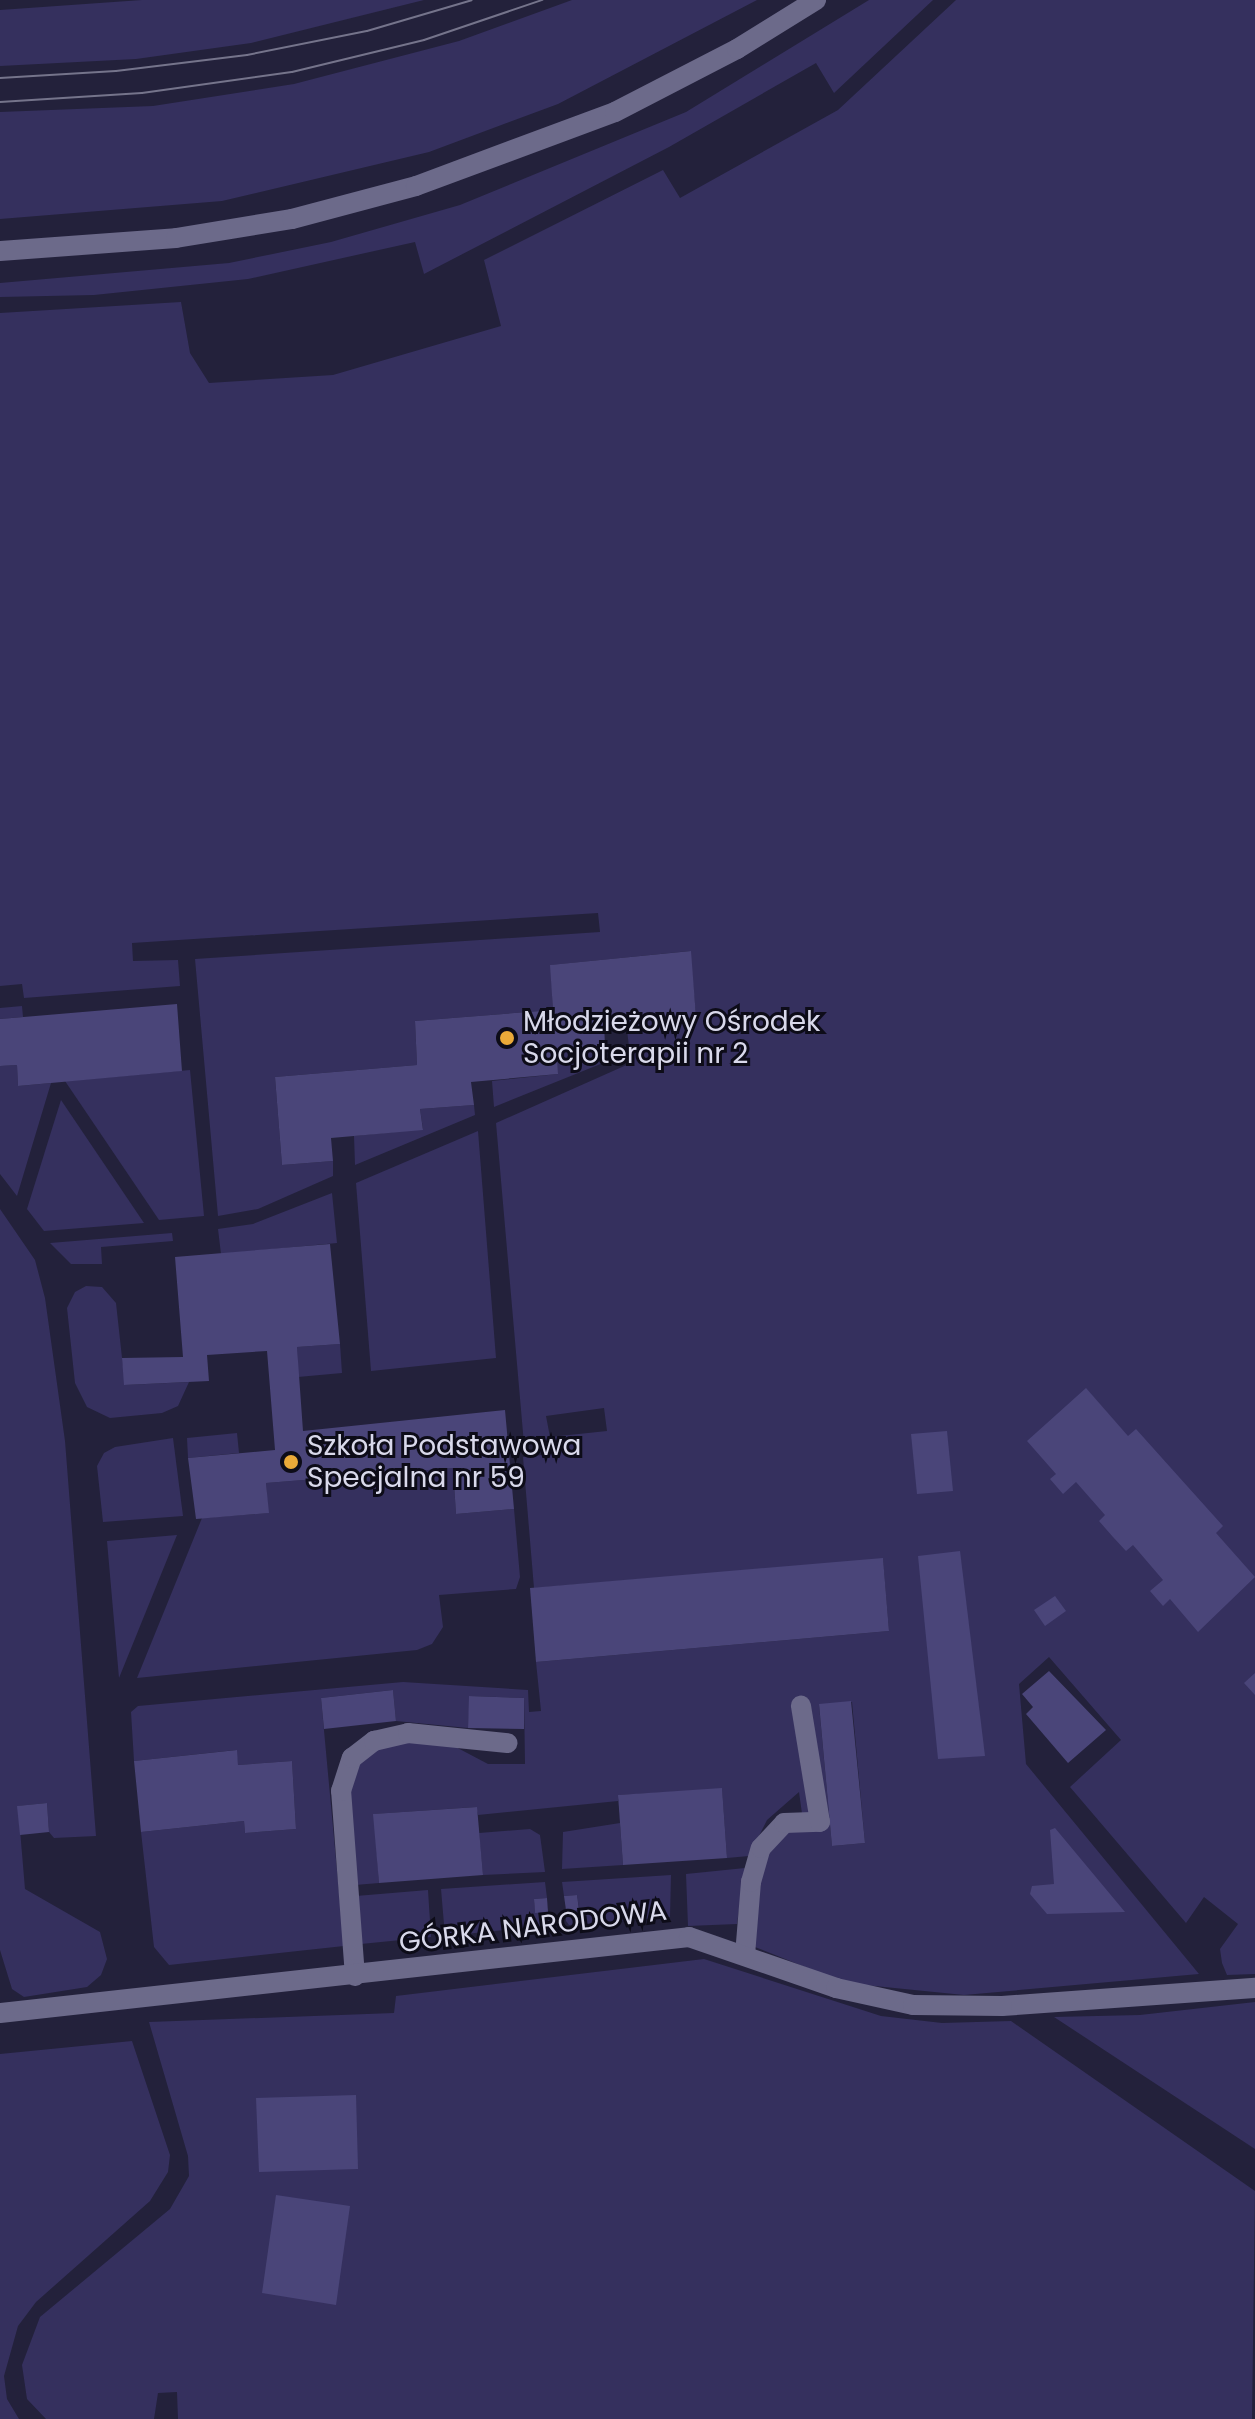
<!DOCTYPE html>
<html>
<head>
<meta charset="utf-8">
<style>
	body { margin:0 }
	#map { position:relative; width:1255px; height:2419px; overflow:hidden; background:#23213b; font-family:Poppins,sans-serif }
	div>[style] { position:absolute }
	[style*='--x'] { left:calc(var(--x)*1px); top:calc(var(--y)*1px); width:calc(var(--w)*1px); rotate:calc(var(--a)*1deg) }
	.green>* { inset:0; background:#35305e }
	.building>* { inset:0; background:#4a4579 }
	.service>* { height:20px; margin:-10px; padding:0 10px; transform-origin:10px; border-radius:10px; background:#6c6a8a }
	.minor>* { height:20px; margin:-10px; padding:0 10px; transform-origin:10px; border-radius:10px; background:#6c6a8a }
	.tram>* { height:2px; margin:-1px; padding:0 1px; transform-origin:1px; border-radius:1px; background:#75748b }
	.dots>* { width:22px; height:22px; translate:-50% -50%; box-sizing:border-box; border:4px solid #0d0c18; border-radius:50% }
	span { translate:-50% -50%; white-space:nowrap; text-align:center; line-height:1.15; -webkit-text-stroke:6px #0d0c18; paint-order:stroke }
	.poi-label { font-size:28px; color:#d9d9eb }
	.left { translate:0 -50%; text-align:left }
	.street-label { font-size:28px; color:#d9d9eb }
</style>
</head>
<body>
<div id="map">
	<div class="green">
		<i style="clip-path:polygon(142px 0,424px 0,251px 43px,136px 59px,0 66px,0 10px)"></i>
		<i style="clip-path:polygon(572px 0,757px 0,558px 104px,429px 152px,222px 201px,0 219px,0 112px,153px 106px,294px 84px,459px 41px)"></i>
		<i style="clip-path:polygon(869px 0,933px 0,834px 93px,816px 63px,669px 147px,424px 274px,415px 242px,248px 279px,94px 295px,0 297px,0 283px,229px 263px,331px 242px,460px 205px,686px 112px)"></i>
		<i style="clip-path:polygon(evenodd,956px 0,1255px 0,1255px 1974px,1227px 1975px,1222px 1963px,1220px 1949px,1238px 1924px,1204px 1897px,1186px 1923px,1070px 1787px,1121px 1740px,1049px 1657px,1019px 1684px,1026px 1764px,1199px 1974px,964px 1995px,845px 1983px,755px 1947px,762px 1865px,779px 1835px,804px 1828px,799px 1792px,767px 1820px,749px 1856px,727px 1858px,722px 1789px,619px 1795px,618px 1801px,478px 1815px,476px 1807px,374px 1814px,379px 1883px,355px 1885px,349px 1793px,358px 1765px,371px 1751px,400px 1741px,452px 1745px,488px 1764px,525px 1764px,524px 1698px,470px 1696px,468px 1728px,396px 1721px,393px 1690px,321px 1698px,344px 1946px,169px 1965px,154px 1947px,141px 1832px,244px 1821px,245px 1833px,296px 1829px,292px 1761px,238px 1765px,236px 1750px,134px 1761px,131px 1712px,138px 1706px,403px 1682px,528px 1690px,529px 1712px,541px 1711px,536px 1662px,889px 1631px,883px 1559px,534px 1588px,523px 1457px,551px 1454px,551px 1447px,550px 1442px,524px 1444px,496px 1123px,631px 1063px,626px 1022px,696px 1016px,690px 951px,551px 965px,553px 1010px,415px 1021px,417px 1065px,275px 1077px,282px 1165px,333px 1161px,333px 1176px,258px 1209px,218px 1216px,195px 959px,600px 932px,598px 913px,132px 943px,133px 961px,178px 960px,180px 986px,24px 998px,22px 984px,0 986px,0 313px,181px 302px,190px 353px,209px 383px,333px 375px,501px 326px,484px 260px,663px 170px,680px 198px,838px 110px,956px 0,604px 1408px,607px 1431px,550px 1437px,546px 1416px,604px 1408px,956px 0,852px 1702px,865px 1843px,832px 1846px,819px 1705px,852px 1702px)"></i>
		<i style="clip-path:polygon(22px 1006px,23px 1017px,0 1019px,0 1008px)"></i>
		<i style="clip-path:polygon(605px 1046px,608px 1061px,494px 1107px,492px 1081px,558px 1074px,557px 1050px)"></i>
		<i style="clip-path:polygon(17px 1065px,18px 1086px,51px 1083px,17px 1196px,0 1174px,0 1066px)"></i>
		<i style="clip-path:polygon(190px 1070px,204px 1216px,159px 1220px,65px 1081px)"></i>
		<i style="clip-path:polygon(61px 1100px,144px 1223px,44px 1231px,27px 1209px)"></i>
		<i style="clip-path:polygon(474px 1105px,475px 1115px,355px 1165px,354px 1136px,423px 1129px,420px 1109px)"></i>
		<i style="clip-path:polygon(478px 1131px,496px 1358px,371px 1371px,356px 1183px)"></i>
		<i style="clip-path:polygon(332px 1193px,337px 1243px,221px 1254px,218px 1229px,253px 1224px)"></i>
		<i style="clip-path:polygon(0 1209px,35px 1260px,45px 1298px,65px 1441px,96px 1836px,54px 1838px,49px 1832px,47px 1803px,18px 1806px,25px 1889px,100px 1932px,107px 1959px,101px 1975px,87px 1987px,24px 1997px,12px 1989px,0 1950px)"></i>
		<i style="clip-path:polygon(172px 1233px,173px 1241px,101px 1247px,102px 1264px,71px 1264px,50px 1243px)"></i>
		<i style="clip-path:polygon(86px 1286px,102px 1287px,116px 1303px,125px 1385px,189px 1382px,178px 1406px,162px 1413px,110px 1418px,87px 1407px,75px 1383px,67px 1308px,75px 1292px)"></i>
		<i style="clip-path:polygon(340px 1344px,342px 1373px,298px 1377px,297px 1347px)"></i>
		<i style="clip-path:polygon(237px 1433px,239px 1453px,188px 1458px,187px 1438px)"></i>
		<i style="clip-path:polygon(173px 1438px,183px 1516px,103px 1522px,97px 1466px,104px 1453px,115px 1447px)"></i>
		<i style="clip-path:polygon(453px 1468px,456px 1514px,514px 1509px,520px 1577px,516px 1589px,439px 1595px,443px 1627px,432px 1644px,417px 1650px,137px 1678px,202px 1518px,268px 1513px,266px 1483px)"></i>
		<i style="clip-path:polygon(177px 1535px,119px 1678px,107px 1541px)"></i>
		<i style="clip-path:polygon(620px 1823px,623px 1865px,562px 1869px,563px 1832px)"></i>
		<i style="clip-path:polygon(530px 1829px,540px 1835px,545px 1872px,483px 1875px,479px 1833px)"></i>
		<i style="clip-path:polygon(745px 1868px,737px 1924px,688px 1926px,686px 1874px)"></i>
		<i style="clip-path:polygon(671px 1875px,670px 1917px,569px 1925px,566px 1921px,566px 1910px,579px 1909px,577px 1895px,564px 1896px,562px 1882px)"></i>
		<i style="clip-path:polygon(545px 1882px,547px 1898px,534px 1899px,535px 1912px,548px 1912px,546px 1926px,445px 1936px,441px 1889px)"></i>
		<i style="clip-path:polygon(428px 1890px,431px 1937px,361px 1944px,356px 1896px)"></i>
		<i style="clip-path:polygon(704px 1959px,881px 2016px,942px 2023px,1011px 2021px,1255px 2191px,1252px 2419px,178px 2419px,177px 2392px,158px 2393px,154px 2419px,46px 2419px,27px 2399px,22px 2365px,40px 2317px,170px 2209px,189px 2176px,188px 2156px,149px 2022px,394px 2013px,396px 1996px)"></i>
		<i style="clip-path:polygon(1255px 2002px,1255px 2149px,1054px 2017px,1140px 2015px)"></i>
		<i style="clip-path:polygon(132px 2041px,170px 2155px,168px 2172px,150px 2201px,36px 2302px,18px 2326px,4px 2376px,7px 2399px,19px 2419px,0 2419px,0 2054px)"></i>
	</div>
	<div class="building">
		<i style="clip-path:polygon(691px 951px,696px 1017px,604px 1023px,605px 1046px,557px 1050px,558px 1074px,471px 1082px,474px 1105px,420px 1109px,423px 1130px,331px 1138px,333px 1161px,282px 1165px,275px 1077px,417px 1065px,415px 1021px,553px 1010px,550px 965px)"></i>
		<i style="clip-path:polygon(177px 1004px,182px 1071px,18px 1086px,17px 1065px,0 1066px,0 1019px)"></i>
		<i style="clip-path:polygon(330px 1244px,340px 1344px,297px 1347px,303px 1431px,505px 1410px,514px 1509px,456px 1514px,453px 1468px,266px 1483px,269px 1513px,196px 1519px,188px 1458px,275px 1450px,267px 1351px,207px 1355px,209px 1381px,124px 1385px,122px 1358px,183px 1357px,175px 1257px)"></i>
		<i style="clip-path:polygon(1086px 1388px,1128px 1436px,1136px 1429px,1179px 1477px,1223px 1526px,1216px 1533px,1255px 1577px,1198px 1632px,1170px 1599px,1163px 1606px,1150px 1591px,1163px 1580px,1133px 1545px,1126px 1551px,1113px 1537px,1099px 1521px,1105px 1515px,1076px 1482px,1063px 1494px,1050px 1479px,1056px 1474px,1027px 1441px)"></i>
		<i style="clip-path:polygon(947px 1431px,953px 1491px,917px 1494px,911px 1434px)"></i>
		<i style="clip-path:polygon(960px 1551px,985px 1756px,938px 1759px,918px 1556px)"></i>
		<i style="clip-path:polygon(883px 1558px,889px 1631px,536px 1662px,530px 1588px)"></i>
		<i style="clip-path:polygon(1055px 1596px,1066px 1611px,1045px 1626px,1034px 1610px)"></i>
		<i style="clip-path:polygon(1049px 1671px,1106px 1730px,1068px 1763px,1026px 1714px,1033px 1707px,1022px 1694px)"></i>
		<i style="clip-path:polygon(1255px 1673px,1255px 1695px,1244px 1683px)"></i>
		<i style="clip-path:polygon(393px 1690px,396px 1721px,324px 1729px,321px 1698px)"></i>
		<i style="clip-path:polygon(469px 1696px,524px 1698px,524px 1729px,468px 1728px)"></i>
		<i style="clip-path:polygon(851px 1701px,865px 1843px,832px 1846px,819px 1704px)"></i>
		<i style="clip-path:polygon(237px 1750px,238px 1765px,292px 1761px,296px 1829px,245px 1833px,244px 1821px,141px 1832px,134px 1761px)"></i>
		<i style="clip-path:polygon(722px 1788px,727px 1858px,623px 1865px,618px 1795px)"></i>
		<i style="clip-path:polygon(47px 1803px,49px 1832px,20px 1835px,17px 1806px)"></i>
		<i style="clip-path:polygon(477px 1807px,483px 1875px,379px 1883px,373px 1814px)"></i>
		<i style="clip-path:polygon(1055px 1828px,1125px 1912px,1047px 1914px,1030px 1894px,1032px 1886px,1054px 1884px,1050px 1830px)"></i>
		<i style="clip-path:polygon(577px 1895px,579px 1910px,566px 1910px,564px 1896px)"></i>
		<i style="clip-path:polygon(547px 1898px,548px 1912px,535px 1913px,534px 1899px)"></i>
		<i style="clip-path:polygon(356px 2095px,358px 2169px,259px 2172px,256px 2098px)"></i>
		<i style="clip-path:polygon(276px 2195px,350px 2206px,336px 2305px,262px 2293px)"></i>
	</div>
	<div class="service">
		<i style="--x:745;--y:1955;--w:73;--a:-85.3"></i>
		<i style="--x:751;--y:1882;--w:35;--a:-74"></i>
		<i style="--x:761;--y:1848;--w:34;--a:-47"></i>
		<i style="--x:784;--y:1823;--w:36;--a:-2"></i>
		<i style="--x:820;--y:1822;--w:118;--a:-99.3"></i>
		<i style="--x:355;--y:1976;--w:186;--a:-94.3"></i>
		<i style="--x:341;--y:1791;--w:35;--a:-72"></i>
		<i style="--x:352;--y:1758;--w:28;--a:-38"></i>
		<i style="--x:374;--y:1741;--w:35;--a:-13"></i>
		<i style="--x:408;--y:1733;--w:100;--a:5.8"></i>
		<i style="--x:1002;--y:2006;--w:254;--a:-4.1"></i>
	</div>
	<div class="minor">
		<i style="--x:0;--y:251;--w:176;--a:-4.2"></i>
		<i style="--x:176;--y:238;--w:118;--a:-9.3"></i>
		<i style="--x:292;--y:219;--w:128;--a:-14.9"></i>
		<i style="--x:416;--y:186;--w:212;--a:-20.4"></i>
		<i style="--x:615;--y:112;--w:137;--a:-27.3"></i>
		<i style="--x:737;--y:49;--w:93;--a:-31.8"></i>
		<i style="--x:0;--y:2013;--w:693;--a:-6.29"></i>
		<i style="--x:689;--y:1937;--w:156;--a:19.1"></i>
		<i style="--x:836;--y:1988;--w:79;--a:12.4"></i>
		<i style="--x:913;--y:2005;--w:89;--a:0.6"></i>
	</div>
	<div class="tram">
		<i style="--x:0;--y:78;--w:116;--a:-3.5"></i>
		<i style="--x:116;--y:71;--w:132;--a:-7"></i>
		<i style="--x:247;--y:55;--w:122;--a:-11.3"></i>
		<i style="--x:367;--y:31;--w:109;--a:-16.4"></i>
		<i style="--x:0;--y:102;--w:142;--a:-3.6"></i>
		<i style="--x:142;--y:93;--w:151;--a:-8"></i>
		<i style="--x:292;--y:72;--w:136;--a:-13.6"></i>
		<i style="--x:424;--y:40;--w:125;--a:-18.7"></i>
	</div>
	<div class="dots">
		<i style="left:507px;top:1038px;background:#ebaa39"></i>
		<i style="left:291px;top:1462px;background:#ebaa39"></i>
	</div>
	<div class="poi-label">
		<span class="left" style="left:523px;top:1038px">Młodzieżowy Ośrodek<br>Socjoterapii nr 2</span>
		<span class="left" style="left:307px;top:1462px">Szkoła Podstawowa<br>Specjalna nr 59</span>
	</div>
	<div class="street-label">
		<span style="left:533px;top:1927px;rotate:-7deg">GÓRKA NARODOWA</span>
	</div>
</div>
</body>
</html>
